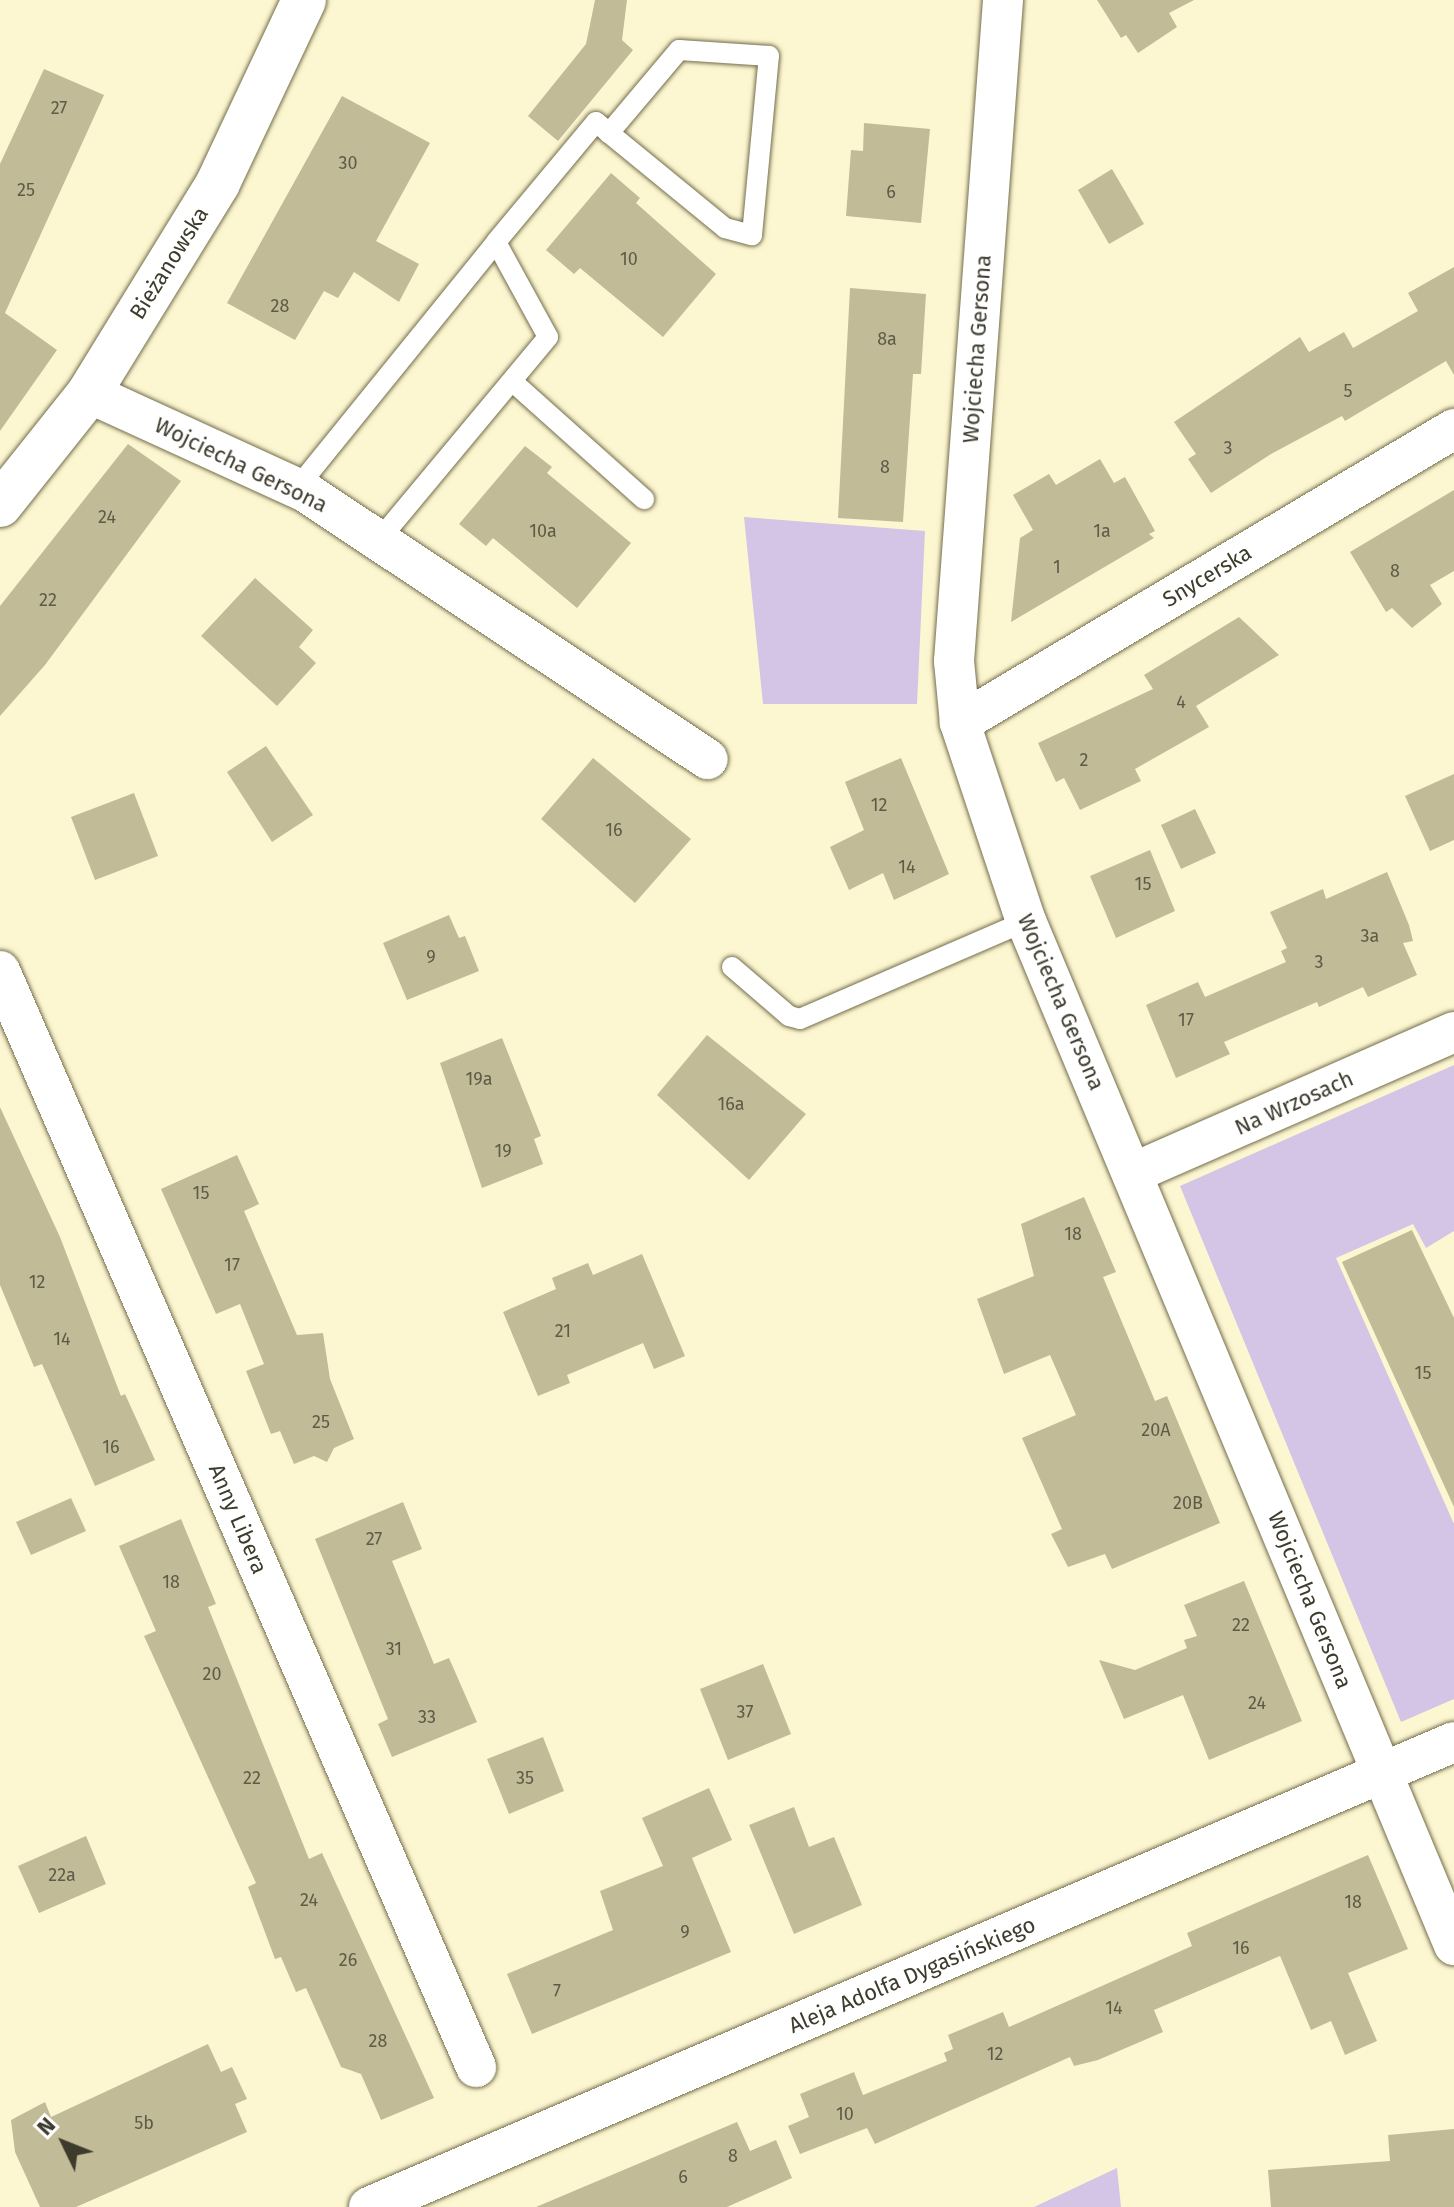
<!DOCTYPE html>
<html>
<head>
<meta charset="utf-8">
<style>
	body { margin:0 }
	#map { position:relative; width:1454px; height:2207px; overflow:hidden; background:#fdf7d1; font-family:"Fira Sans",sans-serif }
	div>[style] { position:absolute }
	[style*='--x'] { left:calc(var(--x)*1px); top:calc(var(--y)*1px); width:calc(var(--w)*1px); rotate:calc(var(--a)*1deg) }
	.green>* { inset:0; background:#d4c4e6 }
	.building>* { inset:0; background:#c1bb97 }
	.roads { filter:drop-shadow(0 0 2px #736d4c) drop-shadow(0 0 2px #736d4c) }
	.service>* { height:20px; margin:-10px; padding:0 10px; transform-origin:10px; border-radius:10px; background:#fff }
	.minor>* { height:40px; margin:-20px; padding:0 20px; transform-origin:20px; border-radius:20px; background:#fff }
	.tertiary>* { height:44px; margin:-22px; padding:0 22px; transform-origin:22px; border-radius:22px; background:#fff }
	span { translate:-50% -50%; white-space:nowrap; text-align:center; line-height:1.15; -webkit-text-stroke:8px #fff; paint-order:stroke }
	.number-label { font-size:18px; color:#5e5b47 }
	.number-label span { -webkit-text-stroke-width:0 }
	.street-label { font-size:22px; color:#3d3b2c }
	.north { position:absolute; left:24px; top:2103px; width:80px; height:80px; -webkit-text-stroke:6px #fff; paint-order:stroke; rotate:313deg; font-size:22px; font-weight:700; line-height:32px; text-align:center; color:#3d3b2c }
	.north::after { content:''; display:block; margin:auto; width:28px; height:36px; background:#3d3b2c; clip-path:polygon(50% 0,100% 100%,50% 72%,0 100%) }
</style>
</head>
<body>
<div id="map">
	<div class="green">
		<i style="clip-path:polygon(744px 517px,925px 531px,917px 704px,763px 704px)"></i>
		<i style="clip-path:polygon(1454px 1065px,1454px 1231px,1426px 1248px,1413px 1224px,1336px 1258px,1454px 1524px,1454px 1699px,1401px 1722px,1180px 1186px)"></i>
		<i style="clip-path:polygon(1117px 2168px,1121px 2207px,1034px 2207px)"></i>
	</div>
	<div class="building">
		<i style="clip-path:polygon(595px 0,627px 0,622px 40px,633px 50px,558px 141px,528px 116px,586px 44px)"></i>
		<i style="clip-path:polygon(1097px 0,1194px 0,1169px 13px,1177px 27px,1138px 53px,1126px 35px,1121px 38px)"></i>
		<i style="clip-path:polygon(44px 69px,104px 95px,5px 313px,57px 350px,0 431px,0 164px)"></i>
		<i style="clip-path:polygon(342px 96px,430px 143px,376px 241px,419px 264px,399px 302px,354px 272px,338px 298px,324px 291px,295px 340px,227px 303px)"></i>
		<i style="clip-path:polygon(864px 123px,930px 129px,921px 223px,846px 216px,851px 150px,863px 151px)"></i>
		<i style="clip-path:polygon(1112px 169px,1144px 224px,1109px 244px,1078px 190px)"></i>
		<i style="clip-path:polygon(611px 173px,640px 198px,636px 203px,716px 274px,663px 337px,580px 268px,574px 274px,546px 250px)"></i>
		<i style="clip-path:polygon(1454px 267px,1454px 375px,1446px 361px,1345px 421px,1342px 416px,1271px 454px,1211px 493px,1188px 459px,1196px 454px,1174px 422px,1300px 337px,1309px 352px,1344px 332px,1353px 348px,1418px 311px,1408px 293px)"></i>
		<i style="clip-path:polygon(850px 288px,926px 294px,921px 374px,913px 374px,903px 522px,838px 518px)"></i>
		<i style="clip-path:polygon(128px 444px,181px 481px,45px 665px,0 716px,0 606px)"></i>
		<i style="clip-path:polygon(525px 446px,552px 467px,547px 473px,631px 543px,577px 608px,493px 538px,486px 546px,459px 524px)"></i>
		<i style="clip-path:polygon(1100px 459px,1114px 483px,1125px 477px,1155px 531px,1149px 534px,1154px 538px,1011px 622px,1020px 538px,1033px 530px,1013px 495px,1049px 474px,1056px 485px)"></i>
		<i style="clip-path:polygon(1454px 490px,1454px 571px,1430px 585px,1442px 604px,1412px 628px,1392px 608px,1386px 612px,1350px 552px)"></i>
		<i style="clip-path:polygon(255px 578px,313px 630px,299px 647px,316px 663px,277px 706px,201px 636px)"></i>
		<i style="clip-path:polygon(1239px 617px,1279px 655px,1196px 706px,1209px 727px,1135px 769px,1141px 781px,1080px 810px,1064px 778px,1056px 782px,1038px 743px,1153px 689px,1144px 675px)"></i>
		<i style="clip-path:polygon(266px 746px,313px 815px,272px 842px,227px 772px)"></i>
		<i style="clip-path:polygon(593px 758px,691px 839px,635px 903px,541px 819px)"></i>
		<i style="clip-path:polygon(901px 758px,949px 874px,894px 900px,883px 873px,849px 890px,830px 847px,864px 830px,845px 782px)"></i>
		<i style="clip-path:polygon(1454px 774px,1454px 840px,1430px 851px,1405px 796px)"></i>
		<i style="clip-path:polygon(134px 793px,158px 856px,95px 880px,71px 817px)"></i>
		<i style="clip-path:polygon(1195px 809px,1216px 853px,1181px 869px,1161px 825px)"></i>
		<i style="clip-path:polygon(1150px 850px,1175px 911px,1116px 938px,1090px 876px)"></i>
		<i style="clip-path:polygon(1387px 872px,1409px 925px,1413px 941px,1403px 943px,1417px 975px,1368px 997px,1363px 987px,1319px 1007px,1317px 1002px,1224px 1042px,1230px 1054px,1176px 1078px,1146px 1005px,1198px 982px,1205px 997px,1286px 962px,1281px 951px,1287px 948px,1270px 912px,1323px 889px,1326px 899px)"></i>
		<i style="clip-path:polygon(449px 915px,459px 938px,465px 936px,479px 971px,407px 1000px,383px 943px)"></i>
		<i style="clip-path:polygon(707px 1035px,806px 1114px,749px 1180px,657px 1095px)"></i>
		<i style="clip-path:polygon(502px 1038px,541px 1136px,534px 1139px,543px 1164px,482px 1188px,440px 1063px)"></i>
		<i style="clip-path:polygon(0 1107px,60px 1237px,121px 1396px,125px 1394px,155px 1460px,95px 1486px,42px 1364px,34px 1367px,0 1285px)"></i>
		<i style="clip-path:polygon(237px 1155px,259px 1204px,244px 1211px,297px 1335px,323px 1333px,330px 1379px,354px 1439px,334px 1448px,327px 1462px,314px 1456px,294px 1464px,280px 1431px,271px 1434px,246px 1371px,264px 1364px,240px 1304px,216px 1314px,161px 1189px)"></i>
		<i style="clip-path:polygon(1084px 1197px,1116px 1272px,1103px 1277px,1155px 1401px,1167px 1396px,1220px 1523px,1112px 1569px,1105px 1554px,1068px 1567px,1051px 1534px,1062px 1529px,1022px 1438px,1076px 1415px,1050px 1355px,1004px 1374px,977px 1299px,1034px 1276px,1021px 1224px)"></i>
		<i style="clip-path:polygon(1412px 1230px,1454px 1318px,1454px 1507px,1342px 1262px)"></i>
		<i style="clip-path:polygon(642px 1254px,685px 1356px,654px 1369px,643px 1343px,567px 1375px,570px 1383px,538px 1396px,503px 1312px,556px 1289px,552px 1278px,588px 1263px,593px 1275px)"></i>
		<i style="clip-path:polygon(71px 1498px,86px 1531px,31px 1555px,16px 1522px)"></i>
		<i style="clip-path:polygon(403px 1502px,422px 1549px,392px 1561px,434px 1664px,449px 1658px,477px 1722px,392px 1757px,378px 1724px,388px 1719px,315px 1539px)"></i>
		<i style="clip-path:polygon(181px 1519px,216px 1604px,208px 1607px,309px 1859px,322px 1853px,434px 2098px,381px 2120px,361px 2074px,341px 2067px,306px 1988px,296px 1992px,281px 1957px,275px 1959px,248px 1887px,256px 1883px,144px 1636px,156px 1631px,119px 1546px)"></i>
		<i style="clip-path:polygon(1244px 1581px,1302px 1721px,1209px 1760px,1183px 1695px,1124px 1719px,1099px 1660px,1135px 1670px,1187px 1648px,1184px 1640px,1197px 1636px,1184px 1605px)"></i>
		<i style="clip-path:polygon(763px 1664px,791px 1734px,728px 1760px,700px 1689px)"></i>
		<i style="clip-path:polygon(543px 1737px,564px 1791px,509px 1814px,487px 1759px)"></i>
		<i style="clip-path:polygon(709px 1788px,732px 1840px,692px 1858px,731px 1952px,532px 2034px,507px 1974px,613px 1930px,600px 1891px,663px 1866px,642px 1818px)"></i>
		<i style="clip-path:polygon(794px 1807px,809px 1847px,834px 1837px,862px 1905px,794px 1934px,749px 1825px)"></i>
		<i style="clip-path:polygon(86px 1836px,106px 1884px,39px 1913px,18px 1866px)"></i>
		<i style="clip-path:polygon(1368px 1855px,1408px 1949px,1348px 1973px,1377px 2041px,1345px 2055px,1331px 2021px,1311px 2030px,1280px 1956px,1154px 2010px,1163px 2032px,1098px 2060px,1074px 2066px,1070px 2057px,875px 2144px,867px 2128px,800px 2154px,788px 2126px,809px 2117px,800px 2094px,854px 2072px,863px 2095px,947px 2061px,944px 2053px,953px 2049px,948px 2035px,1003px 2012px,1009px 2027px,1192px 1946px,1187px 1933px)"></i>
		<i style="clip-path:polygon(208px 2044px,221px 2072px,232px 2067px,247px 2099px,235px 2104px,247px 2132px,76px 2207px,40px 2207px,15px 2152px,11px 2120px,45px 2102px,51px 2117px)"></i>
		<i style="clip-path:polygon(737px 2122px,750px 2151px,776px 2140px,792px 2178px,727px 2207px,536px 2207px)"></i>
		<i style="clip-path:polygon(1454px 2129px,1454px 2207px,1271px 2207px,1268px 2170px,1390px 2161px,1388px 2135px)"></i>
	</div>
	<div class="roads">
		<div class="service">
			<i style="--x:513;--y:382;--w:176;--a:41.8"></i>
			<i style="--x:297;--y:488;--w:316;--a:-51"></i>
			<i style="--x:379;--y:540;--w:264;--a:-50.2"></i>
			<i style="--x:548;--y:337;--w:108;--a:-118.7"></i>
			<i style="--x:496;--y:242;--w:156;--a:-50.2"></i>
			<i style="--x:596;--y:122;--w:17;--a:40"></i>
			<i style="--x:609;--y:133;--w:150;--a:39.3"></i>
			<i style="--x:725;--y:228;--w:28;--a:15"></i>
			<i style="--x:752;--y:235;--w:180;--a:-84.6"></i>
			<i style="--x:769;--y:56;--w:90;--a:-176.2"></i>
			<i style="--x:679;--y:50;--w:109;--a:130.1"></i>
			<i style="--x:732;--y:967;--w:75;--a:40.7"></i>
			<i style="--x:789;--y:1016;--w:11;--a:15"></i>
			<i style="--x:800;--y:1019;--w:246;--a:-23.4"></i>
		</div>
		<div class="minor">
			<i style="--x:1003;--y:0;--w:663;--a:94.24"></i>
			<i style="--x:954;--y:661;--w:62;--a:84.5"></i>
			<i style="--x:960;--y:723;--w:209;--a:71.6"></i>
			<i style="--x:1026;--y:921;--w:1110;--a:67.32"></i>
			<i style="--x:89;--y:393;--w:240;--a:24.6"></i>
			<i style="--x:307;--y:493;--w:481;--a:33.6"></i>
			<i style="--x:960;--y:723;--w:575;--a:-30.76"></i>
			<i style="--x:0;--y:971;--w:1195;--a:66.52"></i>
			<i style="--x:1133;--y:1173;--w:351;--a:-23.7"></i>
			<i style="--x:369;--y:2207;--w:1180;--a:-23.2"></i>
		</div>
		<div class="tertiary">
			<i style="--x:0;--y:505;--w:143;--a:-51.5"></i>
			<i style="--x:89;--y:393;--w:246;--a:-58.4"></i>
			<i style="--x:218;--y:183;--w:202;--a:-64.8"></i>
		</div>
	</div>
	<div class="number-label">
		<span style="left:59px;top:108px">27</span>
		<span style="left:348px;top:163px">30</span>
		<span style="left:26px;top:190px">25</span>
		<span style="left:891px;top:192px">6</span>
		<span style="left:629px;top:259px">10</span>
		<span style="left:280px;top:306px">28</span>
		<span style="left:887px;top:339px">8a</span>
		<span style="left:1348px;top:391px">5</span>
		<span style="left:1228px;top:448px">3</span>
		<span style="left:885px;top:467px">8</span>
		<span style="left:107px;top:517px">24</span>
		<span style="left:543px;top:531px">10a</span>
		<span style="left:1102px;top:531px">1a</span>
		<span style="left:1057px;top:567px">1</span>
		<span style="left:1395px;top:571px">8</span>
		<span style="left:48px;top:600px">22</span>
		<span style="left:1181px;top:702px">4</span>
		<span style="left:1084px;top:760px">2</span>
		<span style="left:879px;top:805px">12</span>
		<span style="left:614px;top:830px">16</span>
		<span style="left:907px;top:867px">14</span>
		<span style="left:1143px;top:884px">15</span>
		<span style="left:1370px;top:936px">3a</span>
		<span style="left:431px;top:957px">9</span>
		<span style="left:1319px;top:962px">3</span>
		<span style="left:1186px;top:1020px">17</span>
		<span style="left:479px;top:1079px">19a</span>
		<span style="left:731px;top:1104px">16a</span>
		<span style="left:503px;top:1151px">19</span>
		<span style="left:201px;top:1193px">15</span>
		<span style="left:1073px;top:1234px">18</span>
		<span style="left:232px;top:1265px">17</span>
		<span style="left:37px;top:1282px">12</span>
		<span style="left:563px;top:1331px">21</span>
		<span style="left:62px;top:1339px">14</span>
		<span style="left:1423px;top:1373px">15</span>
		<span style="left:321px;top:1422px">25</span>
		<span style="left:1156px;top:1430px">20A</span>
		<span style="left:111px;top:1447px">16</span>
		<span style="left:1188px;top:1503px">20B</span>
		<span style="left:374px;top:1539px">27</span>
		<span style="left:171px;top:1582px">18</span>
		<span style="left:1241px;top:1625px">22</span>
		<span style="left:394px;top:1649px">31</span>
		<span style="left:212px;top:1674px">20</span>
		<span style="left:1257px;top:1703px">24</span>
		<span style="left:745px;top:1712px">37</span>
		<span style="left:427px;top:1717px">33</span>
		<span style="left:252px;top:1778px">22</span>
		<span style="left:525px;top:1778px">35</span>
		<span style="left:62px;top:1875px">22a</span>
		<span style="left:309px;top:1900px">24</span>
		<span style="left:1353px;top:1902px">18</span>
		<span style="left:685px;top:1932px">9</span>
		<span style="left:1241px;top:1948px">16</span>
		<span style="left:348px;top:1960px">26</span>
		<span style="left:557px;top:1991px">7</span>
		<span style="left:1114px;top:2008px">14</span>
		<span style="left:378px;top:2041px">28</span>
		<span style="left:995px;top:2054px">12</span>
		<span style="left:845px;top:2114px">10</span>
		<span style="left:144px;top:2123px">5b</span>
		<span style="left:733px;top:2156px">8</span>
		<span style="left:683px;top:2177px">6</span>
	</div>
	<div class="street-label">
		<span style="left:169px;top:263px;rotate:-58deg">Bieżanowska</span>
		<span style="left:977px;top:349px;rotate:-86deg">Wojciecha Gersona</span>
		<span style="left:241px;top:465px;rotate:26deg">Wojciecha Gersona</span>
		<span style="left:1207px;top:576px;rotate:-31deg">Snycerska</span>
		<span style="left:1061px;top:1002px;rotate:67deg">Wojciecha Gersona</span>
		<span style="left:1294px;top:1103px;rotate:-24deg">Na Wrzosach</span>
		<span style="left:238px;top:1519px;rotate:67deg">Anny Libera</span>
		<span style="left:1310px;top:1600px;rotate:68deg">Wojciecha Gersona</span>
		<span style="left:912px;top:1975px;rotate:-23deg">Aleja Adolfa Dygasińskiego</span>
	</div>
	<div class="north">N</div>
</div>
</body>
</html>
